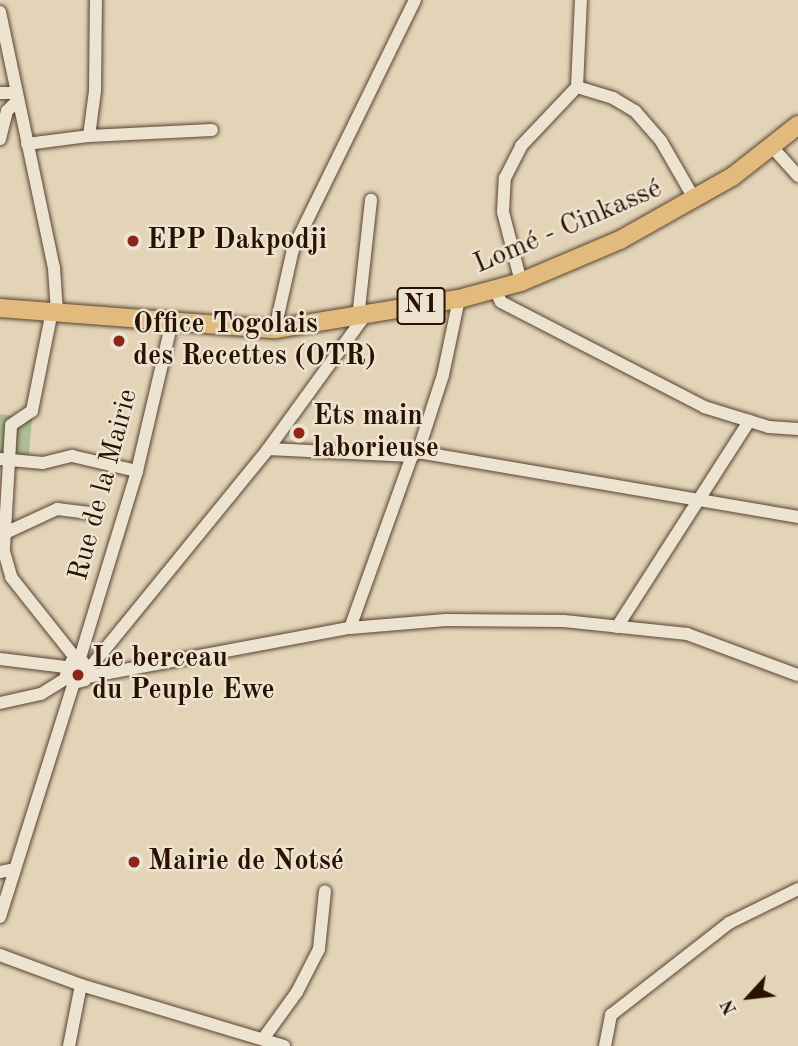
<!DOCTYPE html>
<html>
<head>
<meta charset="utf-8">
<style>
	body { margin:0 }
	#map { position:relative; width:798px; height:1046px; overflow:hidden; background:#e3d4b8; font-family:"Old Standard TT",serif }
	div>[style] { position:absolute }
	[style*='--x'] { left:calc(var(--x)*1px); top:calc(var(--y)*1px); width:calc(var(--w)*1px); rotate:calc(var(--a)*1deg) }
	.green>* { inset:0; background:#adbe94 }
	.roads { filter:drop-shadow(0 0 2px #584230) drop-shadow(0 0 2px #584230) }
	.minor>* { height:12px; margin:-6px; padding:0 6px; transform-origin:6px; border-radius:6px; background:#ede3d1 }
	.highway>* { height:18px; margin:-9px; padding:0 9px; transform-origin:9px; border-radius:9px; background:#e2ba7c }
	.dots>* { width:19px; height:19px; translate:-50% -50%; box-sizing:border-box; border:4px solid #ede3d1; border-radius:50% }
	span { translate:-50% -50%; white-space:nowrap; text-align:center; line-height:1.15; -webkit-text-stroke:5px #ede3d1; paint-order:stroke }
	.shield-label span { padding:2px 5px; background:#ede3d1; border:2px solid; border-radius:5px; -webkit-text-stroke-width:0 }
	.shield-label { font-size:26px; color:#2a1102; font-weight:700 }
	.street-label { font-size:28px; color:#2a1102 }
	.poi-label { font-size:28px; color:#2a1102; font-weight:700 }
	.left { translate:0 -50%; text-align:left }
	.north { position:absolute; left:714px; top:962px; width:70px; height:70px; -webkit-text-stroke:5px #ede3d1; paint-order:stroke; rotate:243deg; font-size:19px; font-weight:700; line-height:28px; text-align:center; color:#2a1102 }
	.north::after { content:''; display:block; margin:auto; width:24px; height:32px; background:#2a1102; clip-path:polygon(50% 0,100% 100%,50% 72%,0 100%) }
</style>
</head>
<body>
<div id="map">
	<div class="green">
		<i style="clip-path:polygon(0 414px,32px 419px,28px 463px,0 459px)"></i>
	</div>
	<div class="roads">
		<div class="minor">
			<i style="--x:0;--y:12;--w:262;--a:78.1"></i>
			<i style="--x:54;--y:268;--w:44;--a:86.1"></i>
			<i style="--x:577;--y:87;--w:38;--a:17"></i>
			<i style="--x:613;--y:98;--w:26;--a:31"></i>
			<i style="--x:635;--y:111;--w:40;--a:49"></i>
			<i style="--x:661;--y:141;--w:68;--a:60"></i>
			<i style="--x:0;--y:93;--w:16;--a:0"></i>
			<i style="--x:89;--y:136;--w:123;--a:-2.8"></i>
			<i style="--x:0;--y:139;--w:29;--a:-76"></i>
			<i style="--x:7;--y:111;--w:16;--a:-45"></i>
			<i style="--x:27;--y:144;--w:63;--a:-7.4"></i>
			<i style="--x:89;--y:136;--w:45;--a:-82.4"></i>
			<i style="--x:95;--y:91;--w:91;--a:-89.4"></i>
			<i style="--x:773;--y:148;--w:38;--a:48"></i>
			<i style="--x:521;--y:282;--w:72;--a:-104.4"></i>
			<i style="--x:503;--y:212;--w:34;--a:-87"></i>
			<i style="--x:505;--y:178;--w:36;--a:-63"></i>
			<i style="--x:521;--y:146;--w:81;--a:-46.5"></i>
			<i style="--x:577;--y:87;--w:87;--a:-87.4"></i>
			<i style="--x:495;--y:290;--w:13;--a:63"></i>
			<i style="--x:501;--y:302;--w:229;--a:27.3"></i>
			<i style="--x:704;--y:407;--w:68;--a:17.1"></i>
			<i style="--x:769;--y:427;--w:29;--a:4"></i>
			<i style="--x:358;--y:318;--w:119;--a:-83.7"></i>
			<i style="--x:275;--y:329;--w:82;--a:-77.3"></i>
			<i style="--x:293;--y:249;--w:277;--a:-63.9"></i>
			<i style="--x:268;--y:449;--w:144;--a:2.8"></i>
			<i style="--x:418;--y:452;--w:386;--a:9.7"></i>
			<i style="--x:0;--y:459;--w:43;--a:5.3"></i>
			<i style="--x:43;--y:463;--w:30;--a:-14"></i>
			<i style="--x:72;--y:456;--w:67;--a:13"></i>
			<i style="--x:3;--y:534;--w:60;--a:-24.8"></i>
			<i style="--x:57;--y:509;--w:31;--a:7"></i>
			<i style="--x:1;--y:541;--w:37;--a:74"></i>
			<i style="--x:11;--y:577;--w:106;--a:51.5"></i>
			<i style="--x:4;--y:548;--w:123;--a:-86.7"></i>
			<i style="--x:11;--y:425;--w:25;--a:-34"></i>
			<i style="--x:32;--y:411;--w:102;--a:-78.7"></i>
			<i style="--x:617;--y:627;--w:245;--a:-57.3"></i>
			<i style="--x:350;--y:628;--w:183;--a:-70.2"></i>
			<i style="--x:412;--y:456;--w:7;--a:-34"></i>
			<i style="--x:418;--y:452;--w:81;--a:-72"></i>
			<i style="--x:443;--y:375;--w:78;--a:-78.1"></i>
			<i style="--x:0;--y:659;--w:66;--a:6.9"></i>
			<i style="--x:79;--y:661;--w:199;--a:-73"></i>
			<i style="--x:137;--y:471;--w:153;--a:-76.8"></i>
			<i style="--x:88;--y:670;--w:9;--a:-122"></i>
			<i style="--x:83;--y:662;--w:11;--a:-175"></i>
			<i style="--x:72;--y:661;--w:15;--a:113"></i>
			<i style="--x:66;--y:675;--w:11;--a:45"></i>
			<i style="--x:74;--y:683;--w:11;--a:-15"></i>
			<i style="--x:85;--y:680;--w:10;--a:-73"></i>
			<i style="--x:88;--y:670;--w:285;--a:-50.8"></i>
			<i style="--x:268;--y:449;--w:163;--a:-54"></i>
			<i style="--x:87;--y:677;--w:268;--a:-10.6"></i>
			<i style="--x:350;--y:628;--w:96;--a:-4.8"></i>
			<i style="--x:446;--y:620;--w:118;--a:0.5"></i>
			<i style="--x:564;--y:621;--w:124;--a:6"></i>
			<i style="--x:687;--y:634;--w:118;--a:20.3"></i>
			<i style="--x:0;--y:703;--w:42;--a:-12.4"></i>
			<i style="--x:41;--y:694;--w:31;--a:-32"></i>
			<i style="--x:0;--y:872;--w:15;--a:-11"></i>
			<i style="--x:0;--y:917;--w:245;--a:-72.5"></i>
			<i style="--x:0;--y:955;--w:86;--a:20.3"></i>
			<i style="--x:81;--y:985;--w:212;--a:16.7"></i>
			<i style="--x:263;--y:1039;--w:58;--a:-54.1"></i>
			<i style="--x:297;--y:992;--w:48;--a:-62.9"></i>
			<i style="--x:319;--y:949;--w:58;--a:-84.1"></i>
			<i style="--x:69;--y:1046;--w:62;--a:-78.9"></i>
			<i style="--x:605;--y:1046;--w:32;--a:-79"></i>
			<i style="--x:611;--y:1015;--w:150;--a:-37.9"></i>
			<i style="--x:729;--y:923;--w:77;--a:-26.2"></i>
		</div>
		<div class="highway">
			<i style="--x:0;--y:308;--w:276;--a:4.4"></i>
			<i style="--x:275;--y:329;--w:186;--a:-9.3"></i>
			<i style="--x:459;--y:299;--w:64;--a:-15.3"></i>
			<i style="--x:521;--y:282;--w:108;--a:-23"></i>
			<i style="--x:620;--y:240;--w:129;--a:-29.4"></i>
			<i style="--x:732;--y:177;--w:84;--a:-38.2"></i>
		</div>
	</div>
	<div class="dots">
		<i style="left:133px;top:241px;background:#8f2418"></i>
		<i style="left:119px;top:341px;background:#8f2418"></i>
		<i style="left:299px;top:433px;background:#8f2418"></i>
		<i style="left:78px;top:675px;background:#8f2418"></i>
		<i style="left:134px;top:862px;background:#8f2418"></i>
	</div>
	<div class="shield-label">
		<span style="left:421px;top:306px">N1</span>
	</div>
	<div class="street-label">
		<span style="left:568px;top:227px;rotate:-23deg">Lomé - Cinkassé</span>
		<span style="left:104px;top:485px;rotate:-75deg">Rue de la Mairie</span>
	</div>
	<div class="poi-label">
		<span class="left" style="left:147px;top:241px">EPP Dakpodji</span>
		<span class="left" style="left:133px;top:341px">Office Togolais<br>des Recettes (OTR)</span>
		<span class="left" style="left:313px;top:433px">Ets main<br>laborieuse</span>
		<span class="left" style="left:92px;top:675px">Le berceau<br>du Peuple Ewe</span>
		<span class="left" style="left:148px;top:862px">Mairie de Notsé</span>
	</div>
	<div class="north">N</div>
</div>
</body>
</html>
